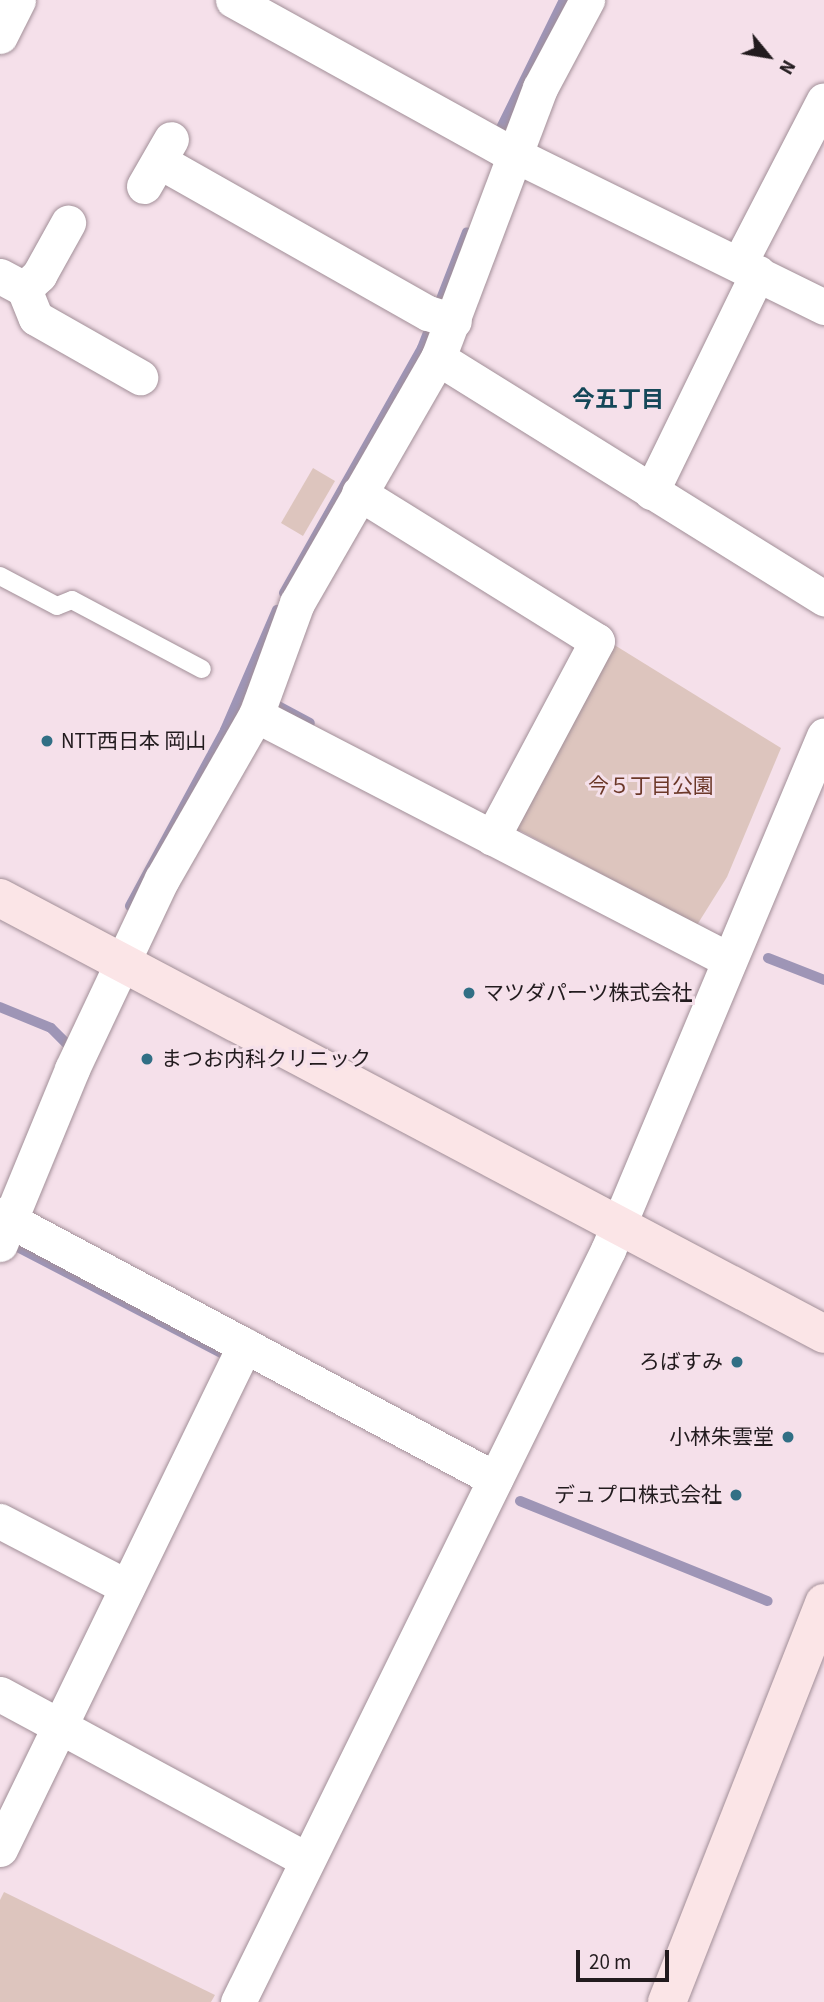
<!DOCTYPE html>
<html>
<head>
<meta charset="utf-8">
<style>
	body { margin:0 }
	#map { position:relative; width:824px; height:2002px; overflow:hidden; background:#f5e0ea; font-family:"Source Sans 3","Noto Sans JP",sans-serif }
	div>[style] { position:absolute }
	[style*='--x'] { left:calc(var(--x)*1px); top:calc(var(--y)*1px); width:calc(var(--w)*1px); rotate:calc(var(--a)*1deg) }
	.green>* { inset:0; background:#ddc5be }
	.stream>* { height:10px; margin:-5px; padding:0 5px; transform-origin:5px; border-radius:5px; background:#9e95b6 }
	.roads { filter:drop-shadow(0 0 2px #a28f98) drop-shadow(0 0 2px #a28f98) }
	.lane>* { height:18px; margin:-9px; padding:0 9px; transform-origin:9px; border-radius:9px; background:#fff }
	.street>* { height:35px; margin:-17.5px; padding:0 17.5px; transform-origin:17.5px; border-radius:17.5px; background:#fff }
	.secondary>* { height:38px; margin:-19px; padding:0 19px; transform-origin:19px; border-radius:19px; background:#fbe5e7 }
	.dots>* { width:19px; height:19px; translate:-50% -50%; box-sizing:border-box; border:4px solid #f5e0ea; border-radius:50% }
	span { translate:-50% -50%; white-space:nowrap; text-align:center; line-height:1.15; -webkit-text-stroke:6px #f5e0ea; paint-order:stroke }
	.poi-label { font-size:21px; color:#221b1e }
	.left { translate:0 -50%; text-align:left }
	.right { translate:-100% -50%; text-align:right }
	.park-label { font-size:21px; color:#6c3829 }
	.neighbourhood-label { font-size:23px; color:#144758; font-weight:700 }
	.north { position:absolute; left:733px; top:21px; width:70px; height:70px; -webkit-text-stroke:5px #f5e0ea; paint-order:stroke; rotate:120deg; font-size:19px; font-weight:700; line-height:28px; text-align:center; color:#221b1e }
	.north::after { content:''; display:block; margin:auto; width:24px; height:32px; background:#221b1e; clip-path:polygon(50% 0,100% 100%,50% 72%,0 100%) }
	.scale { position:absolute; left:576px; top:1950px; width:93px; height:32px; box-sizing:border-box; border:4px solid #221b1e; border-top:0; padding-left:9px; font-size:21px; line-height:24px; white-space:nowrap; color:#221b1e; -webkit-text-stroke:5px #f5e0ea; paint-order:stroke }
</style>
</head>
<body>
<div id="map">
	<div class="green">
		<i style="clip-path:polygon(313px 468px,335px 481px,303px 536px,281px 523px)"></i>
		<i style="clip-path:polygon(608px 641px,781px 748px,727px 877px,697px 925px,515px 828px)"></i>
		<i style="clip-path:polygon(4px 1892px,215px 1995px,211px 2002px,0 2002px,0 1900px)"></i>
	</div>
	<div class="stream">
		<i style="--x:496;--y:138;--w:154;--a:-63.8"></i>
		<i style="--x:284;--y:593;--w:281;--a:-60.6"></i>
		<i style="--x:422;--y:348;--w:124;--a:-68.8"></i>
		<i style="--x:278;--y:706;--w:36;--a:28"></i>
		<i style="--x:130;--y:906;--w:200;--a:-61.6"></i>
		<i style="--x:225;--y:730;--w:131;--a:-66.6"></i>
		<i style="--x:768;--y:958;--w:60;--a:21.4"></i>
		<i style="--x:0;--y:1007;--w:55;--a:22.4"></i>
		<i style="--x:51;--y:1028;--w:21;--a:45"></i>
		<i style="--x:8;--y:1242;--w:240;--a:27.5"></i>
		<i style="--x:520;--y:1501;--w:267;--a:22"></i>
	</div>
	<div class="roads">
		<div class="lane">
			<i style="--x:0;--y:576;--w:64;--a:27.8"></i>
			<i style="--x:57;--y:606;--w:16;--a:-22"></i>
			<i style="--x:72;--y:600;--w:147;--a:28"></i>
		</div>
		<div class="street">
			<i style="--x:233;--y:0;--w:308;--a:28.9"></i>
			<i style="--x:503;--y:149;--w:358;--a:26.2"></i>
			<i style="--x:0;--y:36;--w:40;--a:-63.4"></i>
			<i style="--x:159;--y:161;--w:309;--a:29.5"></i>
			<i style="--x:428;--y:313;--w:27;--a:17"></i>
			<i style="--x:144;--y:186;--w:54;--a:-60.1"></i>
			<i style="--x:740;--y:262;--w:182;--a:-62.6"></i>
			<i style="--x:0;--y:276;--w:27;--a:28"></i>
			<i style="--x:24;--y:289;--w:31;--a:68"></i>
			<i style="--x:36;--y:318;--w:120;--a:29.6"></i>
			<i style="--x:24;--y:289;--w:21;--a:-43"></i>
			<i style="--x:39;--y:275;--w:60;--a:-60.9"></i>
			<i style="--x:438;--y:358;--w:455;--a:31.9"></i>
			<i style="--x:651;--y:492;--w:244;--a:-64"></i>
			<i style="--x:359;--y:493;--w:280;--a:31.9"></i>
			<i style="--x:597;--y:641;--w:223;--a:118.1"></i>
			<i style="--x:256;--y:715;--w:533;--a:27.38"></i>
			<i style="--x:0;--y:1215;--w:561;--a:28.07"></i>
			<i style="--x:0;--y:1244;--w:189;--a:-67.6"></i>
			<i style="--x:72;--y:1069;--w:210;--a:-64.7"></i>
			<i style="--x:162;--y:879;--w:189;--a:-60.2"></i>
			<i style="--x:256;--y:715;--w:119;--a:-69.9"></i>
			<i style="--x:297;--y:603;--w:283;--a:-60.1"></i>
			<i style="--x:438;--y:358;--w:289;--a:-69.3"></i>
			<i style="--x:540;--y:88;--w:100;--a:-61.9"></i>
			<i style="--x:0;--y:1521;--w:143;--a:27.5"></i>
			<i style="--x:0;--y:1694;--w:349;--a:28.4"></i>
			<i style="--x:0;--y:1849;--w:560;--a:-64.08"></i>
			<i style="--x:238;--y:2002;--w:838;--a:-63.8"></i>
			<i style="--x:608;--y:1250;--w:558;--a:-67.21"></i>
		</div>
		<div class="secondary">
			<i style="--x:0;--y:898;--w:932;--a:27.88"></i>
			<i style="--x:667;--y:2002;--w:429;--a:-68.5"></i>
		</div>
	</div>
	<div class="dots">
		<i style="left:47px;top:741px;background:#316f85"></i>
		<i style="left:469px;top:993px;background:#316f85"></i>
		<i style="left:147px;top:1059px;background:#316f85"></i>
		<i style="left:737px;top:1362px;background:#316f85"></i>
		<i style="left:788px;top:1437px;background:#316f85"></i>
		<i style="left:736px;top:1495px;background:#316f85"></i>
	</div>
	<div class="poi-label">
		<span class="left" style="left:61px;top:741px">NTT西日本 岡山</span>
		<span class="left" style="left:483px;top:993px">マツダパーツ株式会社</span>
		<span class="left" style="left:161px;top:1059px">まつお内科クリニック</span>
		<span class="right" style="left:723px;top:1362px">ろばすみ</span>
		<span class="right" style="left:774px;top:1437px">小林朱雲堂</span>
		<span class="right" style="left:722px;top:1495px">デュプロ株式会社</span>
	</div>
	<div class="park-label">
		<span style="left:651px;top:786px">今５丁目公園</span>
	</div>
	<div class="neighbourhood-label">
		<span style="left:618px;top:400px">今五丁目</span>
	</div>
	<div class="north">N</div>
	<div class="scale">20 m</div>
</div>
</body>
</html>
